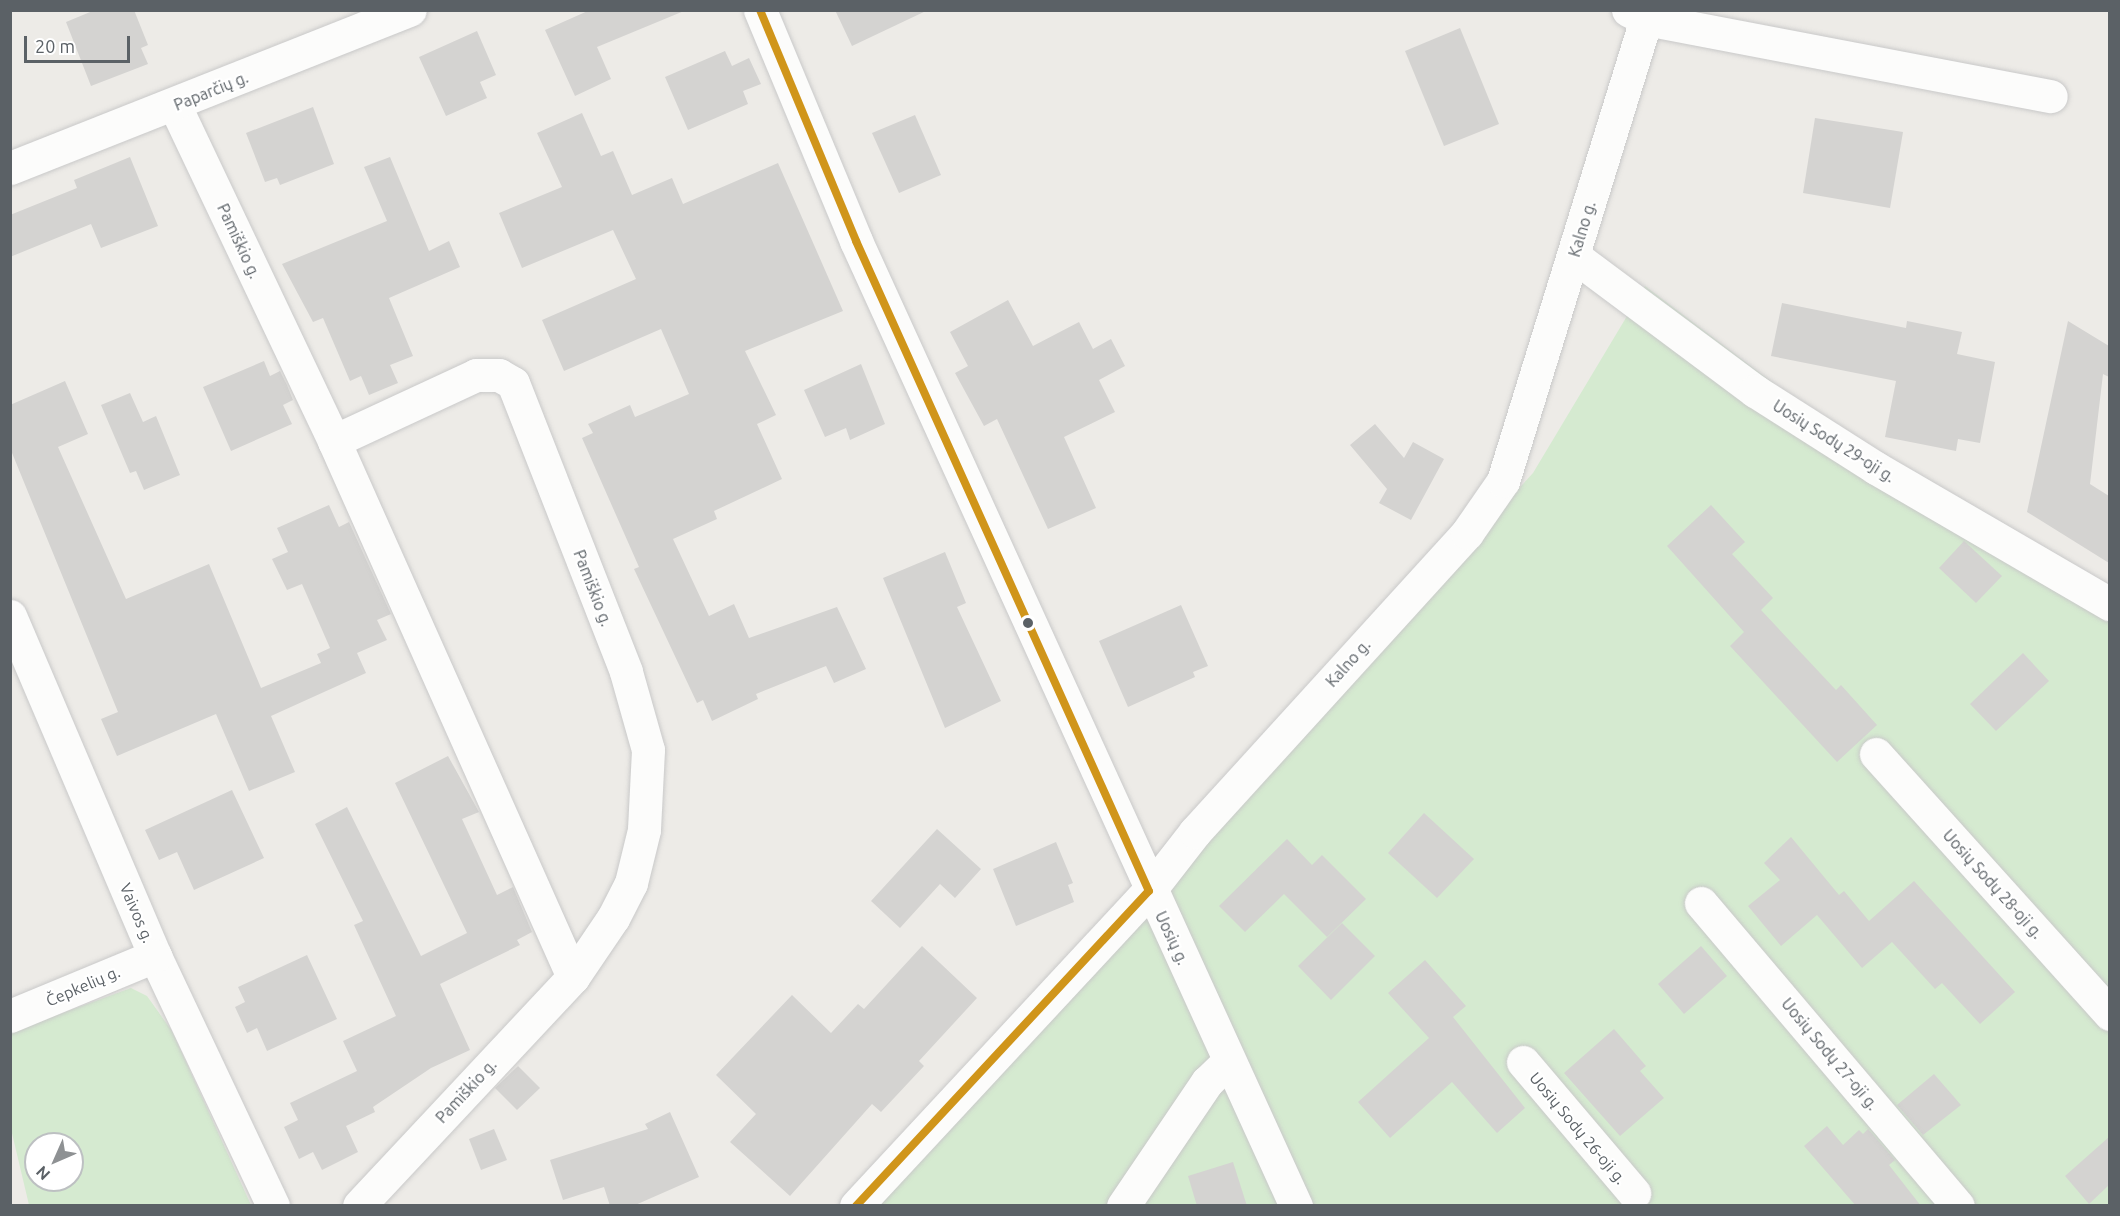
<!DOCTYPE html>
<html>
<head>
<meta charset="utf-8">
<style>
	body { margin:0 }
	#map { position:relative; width:2120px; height:1216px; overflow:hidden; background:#edebe7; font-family:Ubuntu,sans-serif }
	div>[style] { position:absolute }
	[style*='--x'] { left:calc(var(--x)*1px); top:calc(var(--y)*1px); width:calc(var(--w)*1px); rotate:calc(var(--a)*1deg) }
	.green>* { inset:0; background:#d5ead0 }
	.building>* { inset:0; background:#d4d3d1 }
	.roads { filter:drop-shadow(0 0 2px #c9c9c9) drop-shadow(0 0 2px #c9c9c9) }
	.minor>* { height:33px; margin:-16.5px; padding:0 16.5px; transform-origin:16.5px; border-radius:16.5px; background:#fcfcfb }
	.bus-1>* { height:8px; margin:-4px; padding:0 4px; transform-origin:4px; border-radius:4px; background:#d0951a }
	.dots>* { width:16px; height:16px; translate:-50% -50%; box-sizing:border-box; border:3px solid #fff; border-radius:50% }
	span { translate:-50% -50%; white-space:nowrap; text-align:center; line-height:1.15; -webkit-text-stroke:4.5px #fff; paint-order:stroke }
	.street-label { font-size:16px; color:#5b6166 }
	.frame { position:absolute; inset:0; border:12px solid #5b6166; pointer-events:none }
	.north { position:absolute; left:24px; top:1132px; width:60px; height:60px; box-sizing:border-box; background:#fff; border:2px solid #bdc0c2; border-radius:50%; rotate:225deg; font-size:16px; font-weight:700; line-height:24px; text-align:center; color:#5b6166 }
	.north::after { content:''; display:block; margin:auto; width:21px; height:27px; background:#8e9193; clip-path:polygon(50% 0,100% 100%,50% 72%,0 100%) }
	.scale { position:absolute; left:24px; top:36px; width:106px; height:27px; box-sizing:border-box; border:3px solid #5b6166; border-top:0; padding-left:8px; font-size:18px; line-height:21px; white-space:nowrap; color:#5b6166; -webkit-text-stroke:4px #fff; paint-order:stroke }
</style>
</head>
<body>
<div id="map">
	<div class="green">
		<i style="clip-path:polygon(1645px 286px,1863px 451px,2109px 591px,2109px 1205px,862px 1206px,1533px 473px)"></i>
		<i style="clip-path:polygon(evenodd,131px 988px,147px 996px,172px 1031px,251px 1205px,29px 1205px,11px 1129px,10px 1032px,131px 988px,36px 1144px,72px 1144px,72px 1180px,36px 1180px,36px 1144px)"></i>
	</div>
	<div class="building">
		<i style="clip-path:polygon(95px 10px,134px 10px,148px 45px,141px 48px,148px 64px,91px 86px,66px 22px)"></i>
		<i style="clip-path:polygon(590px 10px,684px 10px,684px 11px,597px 47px,611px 79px,575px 96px,545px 30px)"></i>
		<i style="clip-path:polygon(835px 10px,928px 10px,852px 46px)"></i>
		<i style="clip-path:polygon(1460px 28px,1499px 124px,1444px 146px,1405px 51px)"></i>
		<i style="clip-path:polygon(477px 31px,496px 75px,480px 82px,487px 98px,446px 116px,419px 57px)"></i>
		<i style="clip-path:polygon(725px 51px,732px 66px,749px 58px,761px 84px,743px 91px,748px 104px,688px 130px,665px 77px)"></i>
		<i style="clip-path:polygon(313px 107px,334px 164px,280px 185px,277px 178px,265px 182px,246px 133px)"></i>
		<i style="clip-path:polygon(582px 113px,601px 156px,613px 151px,632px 195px,672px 178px,683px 204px,778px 163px,843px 311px,745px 351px,776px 415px,757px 424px,782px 479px,714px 511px,717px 519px,673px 539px,709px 616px,734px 604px,749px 638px,837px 607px,866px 669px,834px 683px,826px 666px,756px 694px,758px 699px,712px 721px,703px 700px,697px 703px,634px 569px,639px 567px,582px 438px,593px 433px,588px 424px,630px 405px,635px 417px,689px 394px,661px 329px,564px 371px,542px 320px,636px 279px,613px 230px,522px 268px,499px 213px,562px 187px,537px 133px)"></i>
		<i style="clip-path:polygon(915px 115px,941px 175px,899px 193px,872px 133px)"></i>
		<i style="clip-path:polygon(1815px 118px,1903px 132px,1890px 208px,1803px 193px)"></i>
		<i style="clip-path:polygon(130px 157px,158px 226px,101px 248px,91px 224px,10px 257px,10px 215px,77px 188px,74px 180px)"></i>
		<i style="clip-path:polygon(390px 157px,429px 251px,449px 241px,460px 267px,389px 298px,413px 356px,390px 365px,398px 383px,369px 395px,361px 376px,350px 381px,323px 318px,313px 322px,282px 264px,387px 221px,364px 167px)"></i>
		<i style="clip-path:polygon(1008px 300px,1033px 346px,1079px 322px,1093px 349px,1111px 339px,1125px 366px,1099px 380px,1115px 412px,1064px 437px,1096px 508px,1048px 529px,997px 419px,984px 426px,955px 373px,968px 366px,950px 332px)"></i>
		<i style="clip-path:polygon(1782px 303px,1906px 328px,1907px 321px,1962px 332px,1957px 354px,1995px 362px,1980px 443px,1958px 439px,1956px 451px,1885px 437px,1896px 381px,1771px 356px)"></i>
		<i style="clip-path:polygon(2068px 321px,2109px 346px,2109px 377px,2103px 374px,2090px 484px,2109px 496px,2109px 563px,2027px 512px)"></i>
		<i style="clip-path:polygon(264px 361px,270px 376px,280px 371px,287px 385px,293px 400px,283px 405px,292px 424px,231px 451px,203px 387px)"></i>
		<i style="clip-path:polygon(861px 364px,885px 424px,850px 440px,846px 428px,825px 437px,804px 390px)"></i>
		<i style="clip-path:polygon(65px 381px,88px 434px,58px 447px,126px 599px,209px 564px,261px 688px,321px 663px,317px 654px,330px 648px,302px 584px,287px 590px,272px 559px,288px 552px,277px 528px,329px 505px,339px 527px,349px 522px,391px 614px,377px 620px,387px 640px,357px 653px,366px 673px,271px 716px,295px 772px,249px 791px,216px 714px,117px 756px,101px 719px,118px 712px,10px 448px,10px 405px)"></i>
		<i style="clip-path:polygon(130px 393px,143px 422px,156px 416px,180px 475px,144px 490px,136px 471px,130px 473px,101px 405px)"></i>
		<i style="clip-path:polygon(1375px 424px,1404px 458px,1413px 442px,1444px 459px,1411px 520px,1379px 503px,1387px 489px,1350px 445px)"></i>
		<i style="clip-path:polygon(1711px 505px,1745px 542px,1732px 554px,1773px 598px,1761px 610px,1836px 690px,1841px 685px,1877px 725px,1837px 762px,1730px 646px,1744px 632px,1667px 546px)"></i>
		<i style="clip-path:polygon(1964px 541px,2002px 576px,1976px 603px,1939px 568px)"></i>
		<i style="clip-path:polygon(945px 552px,966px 603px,957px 607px,1001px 701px,945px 728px,883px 578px)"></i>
		<i style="clip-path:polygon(1181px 605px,1208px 666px,1193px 672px,1195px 677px,1128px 707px,1099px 641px)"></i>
		<i style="clip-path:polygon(2023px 653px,2049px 681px,1996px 731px,1970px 704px)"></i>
		<i style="clip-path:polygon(448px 756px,479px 812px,462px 819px,497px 895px,513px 887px,532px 932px,517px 940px,520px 945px,440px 984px,470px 1050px,431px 1068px,373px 1107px,375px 1112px,346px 1126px,358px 1152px,322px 1170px,313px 1152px,299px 1159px,284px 1127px,298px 1120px,290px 1103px,357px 1071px,343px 1041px,396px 1016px,354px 925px,363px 921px,315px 824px,347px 807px,421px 956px,467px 933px,395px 783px)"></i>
		<i style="clip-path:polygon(232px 790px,264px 858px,194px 890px,177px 852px,159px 860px,145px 830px)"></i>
		<i style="clip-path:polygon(1424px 813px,1474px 859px,1437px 898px,1388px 853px)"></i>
		<i style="clip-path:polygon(937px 829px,981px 869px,955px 898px,940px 884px,900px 928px,871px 901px)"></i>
		<i style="clip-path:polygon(1791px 837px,1839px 895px,1844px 891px,1869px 921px,1914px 881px,2015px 992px,1980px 1024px,1942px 983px,1935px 989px,1892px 942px,1862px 968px,1817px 915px,1781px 946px,1748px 906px,1780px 880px,1764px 863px)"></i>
		<i style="clip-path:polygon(1287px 839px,1312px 865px,1322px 855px,1366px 899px,1327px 937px,1284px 894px,1245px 932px,1219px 906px)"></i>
		<i style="clip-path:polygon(1056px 842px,1073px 883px,1068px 885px,1074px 902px,1016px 926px,993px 869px)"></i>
		<i style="clip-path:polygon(1342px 923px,1375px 956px,1331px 1000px,1298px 966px)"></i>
		<i style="clip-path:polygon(922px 946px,977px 998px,919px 1061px,924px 1066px,881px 1112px,872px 1104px,790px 1196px,730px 1142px,756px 1114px,716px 1075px,792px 995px,831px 1033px,858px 1004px,864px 1009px)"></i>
		<i style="clip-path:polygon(1701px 946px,1727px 976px,1684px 1014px,1658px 984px)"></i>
		<i style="clip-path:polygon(307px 955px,337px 1019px,267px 1051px,257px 1028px,247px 1033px,235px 1007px,245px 1002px,238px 987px)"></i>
		<i style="clip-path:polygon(1425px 960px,1466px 1006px,1453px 1017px,1525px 1108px,1497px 1133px,1452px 1082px,1390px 1138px,1358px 1102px,1429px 1038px,1388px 993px)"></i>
		<i style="clip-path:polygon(1614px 1029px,1646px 1066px,1640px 1071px,1664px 1098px,1620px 1136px,1564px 1073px)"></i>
		<i style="clip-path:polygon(518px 1066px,540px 1088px,517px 1110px,495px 1088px)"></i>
		<i style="clip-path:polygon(1934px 1074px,1961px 1105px,1923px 1135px,1897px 1105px)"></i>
		<i style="clip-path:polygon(670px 1112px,699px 1177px,633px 1206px,610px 1206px,604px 1187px,563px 1200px,550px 1160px,648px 1129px,645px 1124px)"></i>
		<i style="clip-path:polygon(1827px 1126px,1843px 1145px,1859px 1130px,1863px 1134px,1868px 1129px,1895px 1160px,1889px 1165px,1921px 1206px,1856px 1206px,1804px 1146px)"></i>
		<i style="clip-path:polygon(494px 1129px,507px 1160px,481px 1170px,469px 1139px)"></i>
		<i style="clip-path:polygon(2109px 1137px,2109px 1185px,2089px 1204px,2065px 1176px)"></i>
		<i style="clip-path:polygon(1233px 1162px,1247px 1206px,1197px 1206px,1188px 1176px)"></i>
	</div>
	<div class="roads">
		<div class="minor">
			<i style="--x:760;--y:10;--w:250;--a:67.4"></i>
			<i style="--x:856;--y:241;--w:1061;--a:65.49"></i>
			<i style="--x:1628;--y:10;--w:20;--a:27"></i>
			<i style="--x:1646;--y:19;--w:412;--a:10.8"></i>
			<i style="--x:175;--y:106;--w:371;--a:64.6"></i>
			<i style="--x:334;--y:441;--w:587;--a:65.97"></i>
			<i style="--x:10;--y:168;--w:430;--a:-21.6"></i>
			<i style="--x:1574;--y:256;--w:226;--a:36.7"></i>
			<i style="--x:1755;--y:391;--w:143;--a:32.5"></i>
			<i style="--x:1876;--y:468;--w:271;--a:30.2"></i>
			<i style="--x:334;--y:441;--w:157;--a:-24.9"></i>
			<i style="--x:476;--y:375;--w:23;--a:0"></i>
			<i style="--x:499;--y:375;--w:16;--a:30"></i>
			<i style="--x:513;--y:383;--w:310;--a:68.6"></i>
			<i style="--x:626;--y:672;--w:81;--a:74.2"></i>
			<i style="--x:648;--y:750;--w:80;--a:92.9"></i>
			<i style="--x:644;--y:830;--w:55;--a:103.8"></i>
			<i style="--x:631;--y:883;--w:39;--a:117"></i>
			<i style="--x:613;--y:918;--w:71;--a:124.1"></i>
			<i style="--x:573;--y:977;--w:313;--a:133.1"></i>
			<i style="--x:10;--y:616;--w:370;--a:66.9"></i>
			<i style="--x:155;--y:956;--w:276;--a:64.7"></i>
			<i style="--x:1876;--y:754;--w:350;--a:48"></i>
			<i style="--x:1701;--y:903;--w:397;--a:49.7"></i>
			<i style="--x:10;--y:1016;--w:157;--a:-22.5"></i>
			<i style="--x:1523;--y:1062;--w:172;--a:49.7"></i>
			<i style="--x:856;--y:1206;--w:430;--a:-47.1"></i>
			<i style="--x:1149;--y:891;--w:75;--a:-52.1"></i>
			<i style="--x:1195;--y:832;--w:404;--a:-47.7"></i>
			<i style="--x:1467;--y:533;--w:63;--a:-55.3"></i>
			<i style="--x:1503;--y:481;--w:493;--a:-72.8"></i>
			<i style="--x:1123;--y:1206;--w:150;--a:-55.9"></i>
			<i style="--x:1207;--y:1082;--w:29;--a:-44"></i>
		</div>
	</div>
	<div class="bus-1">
		<i style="--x:760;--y:10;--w:250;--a:67.4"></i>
		<i style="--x:856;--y:241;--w:713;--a:65.74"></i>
		<i style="--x:856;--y:1206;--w:430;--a:-47.1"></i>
	</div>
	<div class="dots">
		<i style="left:1028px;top:623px;background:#5b6166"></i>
	</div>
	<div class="street-label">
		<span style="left:211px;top:91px;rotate:-22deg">Paparčių g.</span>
		<span style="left:1582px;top:229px;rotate:-73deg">Kalno g.</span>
		<span style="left:239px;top:241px;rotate:65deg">Pamiškio g.</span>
		<span style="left:1834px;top:441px;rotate:32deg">Uosių Sodų 29-oji g.</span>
		<span style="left:593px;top:588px;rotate:69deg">Pamiškio g.</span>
		<span style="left:1348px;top:663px;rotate:-48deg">Kalno g.</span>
		<span style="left:1993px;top:884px;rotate:48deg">Uosių Sodų 28-oji g.</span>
		<span style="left:137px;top:913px;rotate:67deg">Vaivos g.</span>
		<span style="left:1172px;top:938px;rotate:65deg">Uosių g.</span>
		<span style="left:83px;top:986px;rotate:-23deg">Čepkelių g.</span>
		<span style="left:1830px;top:1054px;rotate:50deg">Uosių Sodų 27-oji g.</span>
		<span style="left:466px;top:1091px;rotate:-47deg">Pamiškio g.</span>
		<span style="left:1578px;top:1128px;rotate:50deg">Uosių Sodų 26-oji g.</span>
	</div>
	<div class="frame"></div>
	<div class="north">N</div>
	<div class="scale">20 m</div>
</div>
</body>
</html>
